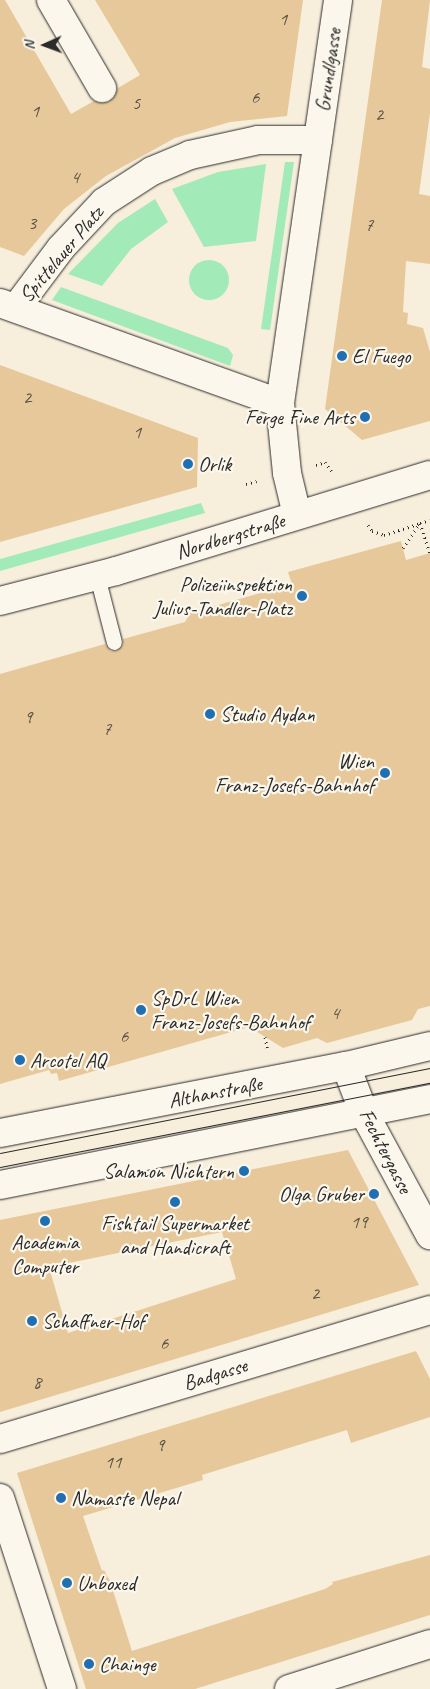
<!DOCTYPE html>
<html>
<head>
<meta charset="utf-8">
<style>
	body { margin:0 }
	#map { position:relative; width:430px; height:1689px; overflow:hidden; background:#f7eedc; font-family:Caveat,sans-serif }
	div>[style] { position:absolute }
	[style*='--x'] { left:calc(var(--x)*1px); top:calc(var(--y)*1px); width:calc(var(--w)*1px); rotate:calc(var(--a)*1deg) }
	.green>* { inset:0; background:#a2eab7 }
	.round { border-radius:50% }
	.building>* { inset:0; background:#e7c89a }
	.path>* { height:3px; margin-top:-1.5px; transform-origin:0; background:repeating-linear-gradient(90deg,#2b2b2b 0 1px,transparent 0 5px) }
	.roads { filter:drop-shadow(0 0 1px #2b2b2b) drop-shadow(0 0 1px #2b2b2b) }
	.lane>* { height:15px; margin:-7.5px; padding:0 7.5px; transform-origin:7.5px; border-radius:7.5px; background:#fbf7ec }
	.street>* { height:28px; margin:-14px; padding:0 14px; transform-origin:14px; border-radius:14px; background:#fbf7ec }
	.secondary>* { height:28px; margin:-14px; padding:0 14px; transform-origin:14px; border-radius:14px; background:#fbf7ec }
	.tram>* { height:1px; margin:-0.5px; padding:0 0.5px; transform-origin:0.5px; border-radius:0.5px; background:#2b2b2b }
	.dots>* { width:14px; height:14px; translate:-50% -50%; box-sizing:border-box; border:2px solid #fbf7ec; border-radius:50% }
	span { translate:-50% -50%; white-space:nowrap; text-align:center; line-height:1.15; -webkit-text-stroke:4.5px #fbf7ec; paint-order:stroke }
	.number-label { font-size:19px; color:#5a5247 }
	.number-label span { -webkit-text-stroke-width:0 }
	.street-label { font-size:21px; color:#2b2b2b }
	.poi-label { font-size:21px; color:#2b2b2b }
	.left { translate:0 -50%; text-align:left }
	.right { translate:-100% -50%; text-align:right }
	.north { position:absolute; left:20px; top:20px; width:50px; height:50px; -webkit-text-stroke:4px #fbf7ec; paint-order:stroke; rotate:268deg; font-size:14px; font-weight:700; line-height:20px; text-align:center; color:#2b2b2b }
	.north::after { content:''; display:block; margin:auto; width:18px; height:22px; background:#2b2b2b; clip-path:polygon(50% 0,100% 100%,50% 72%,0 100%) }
</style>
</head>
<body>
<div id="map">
	<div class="green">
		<i style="clip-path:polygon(285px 162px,294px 162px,270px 330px,261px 329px)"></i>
		<i style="clip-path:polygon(266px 164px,256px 241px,204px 247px,172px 189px,218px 172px)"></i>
		<i style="clip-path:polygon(155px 199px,168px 222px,131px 249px,102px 286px,68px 274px,118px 223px)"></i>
		<i class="round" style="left:189px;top:260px;width:40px;height:40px"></i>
		<i style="clip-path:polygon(61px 287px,228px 348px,233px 355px,230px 366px,52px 300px)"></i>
		<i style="clip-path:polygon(201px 503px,205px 513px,0 571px,0 559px)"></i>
	</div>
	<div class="building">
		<i style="clip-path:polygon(0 0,5px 0,71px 114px,94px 101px,109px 102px,118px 88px,140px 75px,95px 0,303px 0,287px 116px,230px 122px,175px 138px,106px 176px,64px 209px,24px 256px,0 247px)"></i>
		<i style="clip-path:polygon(382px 0,430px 0,422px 67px,430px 69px,430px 113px,419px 194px,430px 196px,430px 264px,406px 261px,403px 312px,408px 313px,407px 324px,423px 328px,430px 352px,430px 421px,362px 440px,325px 409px)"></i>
		<i style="clip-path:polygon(0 365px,198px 438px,197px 487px,0 542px)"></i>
		<i style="clip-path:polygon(401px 541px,406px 560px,430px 553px,430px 1006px,418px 1009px,412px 1020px,327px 1043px,317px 1038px,283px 1048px,249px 1027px,59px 1081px,57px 1073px,51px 1074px,49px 1070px,0 1084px,0 674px,105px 644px,111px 651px,117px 651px,123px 645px,123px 639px,185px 622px,190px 613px,292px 584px,288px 572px)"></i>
		<i style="clip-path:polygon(evenodd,348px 1150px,419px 1285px,0 1412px,0 1220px,348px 1150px,222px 1232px,236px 1279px,68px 1333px,49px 1267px,222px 1232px)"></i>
		<i style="clip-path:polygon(416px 1351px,430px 1379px,430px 1417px,351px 1443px,347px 1430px,202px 1475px,203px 1480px,83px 1516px,102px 1571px,104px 1570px,110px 1581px,132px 1651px,325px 1589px,333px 1584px,332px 1582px,430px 1555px,430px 1615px,195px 1689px,86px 1689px,17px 1473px)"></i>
	</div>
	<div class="path">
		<i style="--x:316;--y:465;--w:9;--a:-18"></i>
		<i style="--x:325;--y:462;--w:12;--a:55"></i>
		<i style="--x:246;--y:484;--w:11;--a:-15"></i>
		<i style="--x:368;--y:525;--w:7;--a:56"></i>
		<i style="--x:372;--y:531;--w:13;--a:18"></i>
		<i style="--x:384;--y:535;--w:38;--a:-18"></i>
		<i style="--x:420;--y:523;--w:32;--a:72"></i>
		<i style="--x:403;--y:548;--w:30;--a:-56"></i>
		<i style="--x:420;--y:523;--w:10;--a:-17"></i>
		<i style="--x:265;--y:1037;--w:14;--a:78"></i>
	</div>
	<div class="roads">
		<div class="lane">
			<i style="--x:97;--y:576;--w:68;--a:75.6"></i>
		</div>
		<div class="street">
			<i style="--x:51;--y:0;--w:102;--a:59.9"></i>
			<i style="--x:0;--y:303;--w:297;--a:19.7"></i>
			<i style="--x:16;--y:308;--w:75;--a:-53.1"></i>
			<i style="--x:61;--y:248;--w:63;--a:-46.9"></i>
			<i style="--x:104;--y:202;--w:57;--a:-32.9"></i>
			<i style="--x:152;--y:171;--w:41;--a:-22.8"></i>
			<i style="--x:190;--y:155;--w:70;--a:-12.4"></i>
			<i style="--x:258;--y:140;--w:60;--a:0"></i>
			<i style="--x:297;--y:515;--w:43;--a:-103.4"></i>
			<i style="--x:287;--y:473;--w:70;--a:-95.7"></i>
			<i style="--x:280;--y:403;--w:407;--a:-81.8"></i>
			<i style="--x:0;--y:601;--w:120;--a:-14.5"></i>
			<i style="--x:116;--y:571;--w:328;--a:-17"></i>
			<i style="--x:346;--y:1066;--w:50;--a:69"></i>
			<i style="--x:364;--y:1113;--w:139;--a:61.6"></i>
			<i style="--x:0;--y:1439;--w:449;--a:-16.7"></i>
			<i style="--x:0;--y:1498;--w:201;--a:72"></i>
			<i style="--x:289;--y:1689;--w:148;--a:-17.7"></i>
		</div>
		<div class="secondary">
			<i style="--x:0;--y:1133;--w:352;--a:-11"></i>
			<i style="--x:346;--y:1066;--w:86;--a:-13.4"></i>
			<i style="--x:0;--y:1185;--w:439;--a:-11.3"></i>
		</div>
	</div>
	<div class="tram">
		<i style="--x:0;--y:1153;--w:438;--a:-11.2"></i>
		<i style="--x:0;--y:1167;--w:438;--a:-11.1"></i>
	</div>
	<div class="dots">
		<i style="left:342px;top:356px;background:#1f6fb2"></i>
		<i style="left:365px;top:417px;background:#1f6fb2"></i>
		<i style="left:188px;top:464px;background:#1f6fb2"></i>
		<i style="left:302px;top:596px;background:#1f6fb2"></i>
		<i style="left:210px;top:714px;background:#1f6fb2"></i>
		<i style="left:385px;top:773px;background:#1f6fb2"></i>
		<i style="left:141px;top:1010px;background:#1f6fb2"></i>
		<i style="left:20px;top:1060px;background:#1f6fb2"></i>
		<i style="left:244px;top:1171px;background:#1f6fb2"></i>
		<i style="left:374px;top:1194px;background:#1f6fb2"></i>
		<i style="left:175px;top:1202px;background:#1f6fb2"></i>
		<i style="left:45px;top:1221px;background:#1f6fb2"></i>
		<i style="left:32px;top:1321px;background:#1f6fb2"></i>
		<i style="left:61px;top:1498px;background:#1f6fb2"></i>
		<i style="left:67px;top:1583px;background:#1f6fb2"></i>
		<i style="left:89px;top:1664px;background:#1f6fb2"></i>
	</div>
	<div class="number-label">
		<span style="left:283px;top:20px">1</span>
		<span style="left:255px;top:98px">6</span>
		<span style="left:136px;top:104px">5</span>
		<span style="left:35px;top:112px">1</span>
		<span style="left:379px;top:115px">2</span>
		<span style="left:75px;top:178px">4</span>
		<span style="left:32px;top:224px">3</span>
		<span style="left:369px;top:226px">7</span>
		<span style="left:27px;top:398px">2</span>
		<span style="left:137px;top:433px">1</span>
		<span style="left:28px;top:718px">9</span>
		<span style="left:107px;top:730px">7</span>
		<span style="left:335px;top:1014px">4</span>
		<span style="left:124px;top:1037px">6</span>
		<span style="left:359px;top:1223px">19</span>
		<span style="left:315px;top:1294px">2</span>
		<span style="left:164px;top:1344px">6</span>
		<span style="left:37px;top:1383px">8</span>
		<span style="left:160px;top:1446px">9</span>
		<span style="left:113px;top:1463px">11</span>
	</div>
	<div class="street-label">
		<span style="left:328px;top:70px;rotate:-82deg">Grundlgasse</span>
		<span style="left:61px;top:254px;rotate:-50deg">Spittelauer Platz</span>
		<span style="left:230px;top:536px;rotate:-17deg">Nordbergstraße</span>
		<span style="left:215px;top:1092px;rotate:-11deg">Althanstraße</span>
		<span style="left:386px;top:1151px;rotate:63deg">Fechtergasse</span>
		<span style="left:215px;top:1374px;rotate:-17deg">Badgasse</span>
	</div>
	<div class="poi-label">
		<span class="left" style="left:352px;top:356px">El Fuego</span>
		<span class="right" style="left:355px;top:417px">Ferge Fine Arts</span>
		<span class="left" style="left:198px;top:464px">Orlik</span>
		<span class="right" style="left:292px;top:596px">Polizeiinspektion<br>Julius-Tandler-Platz</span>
		<span class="left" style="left:220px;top:714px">Studio Aydan</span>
		<span class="right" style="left:374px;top:773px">Wien<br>Franz-Josefs-Bahnhof</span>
		<span class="left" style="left:151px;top:1010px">SpDrL Wien<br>Franz-Josefs-Bahnhof</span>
		<span class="left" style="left:30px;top:1060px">Arcotel AQ</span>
		<span class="right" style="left:234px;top:1171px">Salamon Nichtern</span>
		<span class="right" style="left:364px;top:1194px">Olga Gruber</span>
		<span style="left:175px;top:1235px">Fishtail Supermarket<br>and Handicraft</span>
		<span style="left:45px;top:1254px">Academia<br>Computer</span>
		<span class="left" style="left:42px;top:1321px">Schaffner-Hof</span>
		<span class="left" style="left:71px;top:1498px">Namaste Nepal</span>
		<span class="left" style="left:77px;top:1583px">Unboxed</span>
		<span class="left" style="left:99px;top:1664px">Chainge</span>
	</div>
	<div class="north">N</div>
</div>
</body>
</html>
